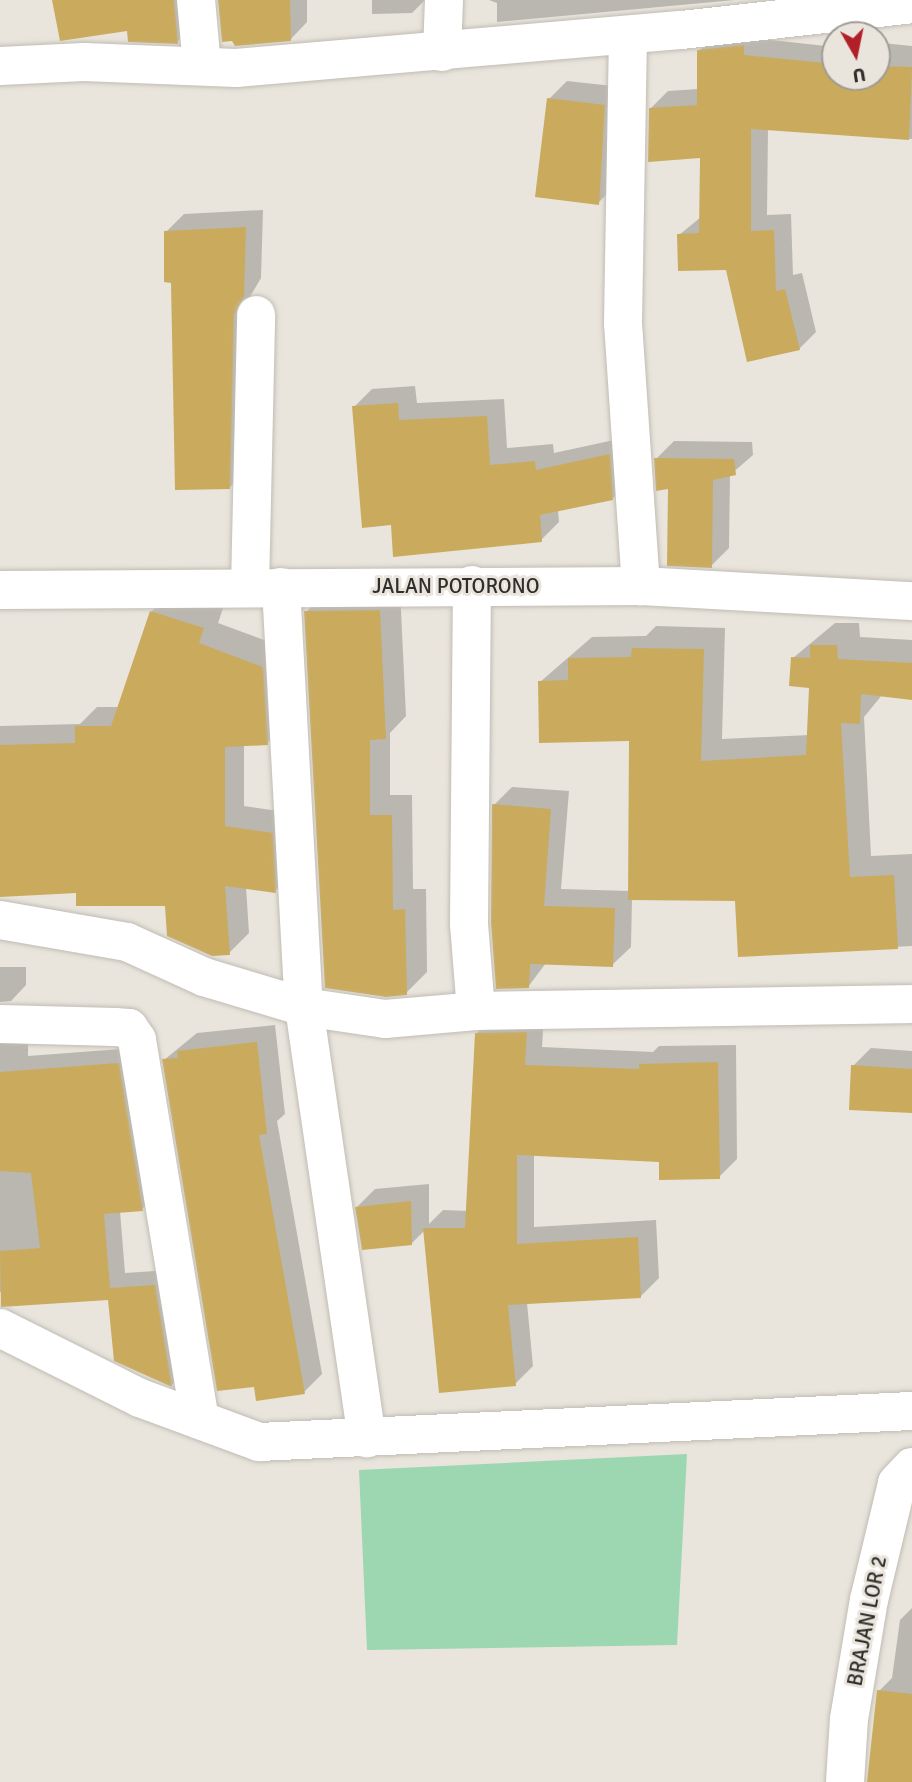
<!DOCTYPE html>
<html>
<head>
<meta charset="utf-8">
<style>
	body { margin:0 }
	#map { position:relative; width:912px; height:1782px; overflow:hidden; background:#e9e5dc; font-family:Signika,sans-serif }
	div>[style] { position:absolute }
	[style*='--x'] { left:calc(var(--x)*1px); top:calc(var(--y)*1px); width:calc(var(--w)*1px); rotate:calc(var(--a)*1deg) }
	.green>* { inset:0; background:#9dd7b1 }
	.shadow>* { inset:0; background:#0003 }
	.building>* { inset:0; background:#caab5d }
	.roads { filter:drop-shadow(0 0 2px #c0bcb4) drop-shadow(0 0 2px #c0bcb4) }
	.minor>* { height:38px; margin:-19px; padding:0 19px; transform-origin:19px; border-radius:19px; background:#fff }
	span { translate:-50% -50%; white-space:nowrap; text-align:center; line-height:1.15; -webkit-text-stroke:6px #e9e5dc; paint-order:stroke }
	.street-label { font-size:21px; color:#2f2e2b }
	.north { position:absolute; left:821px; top:21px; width:70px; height:70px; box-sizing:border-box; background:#e9e5dc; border:2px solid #9f9c95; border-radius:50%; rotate:171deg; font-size:19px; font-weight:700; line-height:28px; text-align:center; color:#2f2e2b }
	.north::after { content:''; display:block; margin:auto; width:24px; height:32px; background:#b12027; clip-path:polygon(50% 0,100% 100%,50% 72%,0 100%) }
</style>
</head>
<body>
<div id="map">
	<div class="green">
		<i style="clip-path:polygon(687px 1454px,677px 1645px,367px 1650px,359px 1470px)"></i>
	</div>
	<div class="shadow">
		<i style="clip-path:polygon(53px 0,194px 0,195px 24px,177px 42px)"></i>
		<i style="clip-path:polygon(220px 0,307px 0,307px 22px,290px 40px)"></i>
		<i style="clip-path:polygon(372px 0,425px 0,412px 13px,372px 14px)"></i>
		<i style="clip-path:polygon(489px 0,735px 0,497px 22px,497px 3px)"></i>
		<i style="clip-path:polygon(716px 34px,835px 47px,835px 77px,877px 77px,877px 48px,882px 43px,912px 46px,912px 139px,768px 129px,767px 215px,791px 214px,793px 275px,802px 273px,816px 332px,799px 349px,728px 268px,679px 235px,701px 217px,702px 157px,650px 109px,668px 91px,698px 89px,699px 51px)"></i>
		<i style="clip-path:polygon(567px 81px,622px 87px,616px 185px,598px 203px,549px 99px)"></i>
		<i style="clip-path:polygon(263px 210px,261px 278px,251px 295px,248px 469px,230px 487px,172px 281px,166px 232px,184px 214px)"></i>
		<i style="clip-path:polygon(415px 386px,417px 403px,504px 399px,507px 448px,553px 444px,554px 453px,628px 437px,631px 481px,612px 499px,558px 510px,559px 522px,541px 540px,392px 523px,354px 407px,372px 389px)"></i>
		<i style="clip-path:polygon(674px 441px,752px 442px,753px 455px,730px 475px,729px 548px,711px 566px,656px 459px)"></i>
		<i style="clip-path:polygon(400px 589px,406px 716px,390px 733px,390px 795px,412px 795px,413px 889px,426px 889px,427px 972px,406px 993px,306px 612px,327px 591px)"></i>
		<i style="clip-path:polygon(171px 592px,223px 608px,218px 623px,283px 647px,287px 723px,267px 743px,244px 744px,244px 806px,292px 813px,295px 871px,275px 891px,246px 887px,249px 933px,229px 953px,166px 904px,78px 891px,0 894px,0 726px,80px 724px,97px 707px,119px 707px,151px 612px)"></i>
		<i style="clip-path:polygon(835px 623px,859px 623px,860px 637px,912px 640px,912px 699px,882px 695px,864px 717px,871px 856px,912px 854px,912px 946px,740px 955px,737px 899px,632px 898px,631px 947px,612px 965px,546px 963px,528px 987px,494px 805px,512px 787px,569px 791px,561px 889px,630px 891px,631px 739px,540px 682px,592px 637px,646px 636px,656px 626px,725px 628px,722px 739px,809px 735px,811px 687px,793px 658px)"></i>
		<i style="clip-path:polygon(0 967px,26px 967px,26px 985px,11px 1001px,0 1002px)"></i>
		<i style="clip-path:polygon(544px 1015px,542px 1047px,653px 1052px,659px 1046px,736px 1045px,737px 1159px,719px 1177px,660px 1160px,534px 1154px,534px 1227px,656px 1220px,659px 1278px,641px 1296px,527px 1303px,533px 1366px,515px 1384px,425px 1230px,411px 1244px,357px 1207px,375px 1189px,429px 1184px,429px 1224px,443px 1210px,468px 1211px,476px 1034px,494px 1016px)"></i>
		<i style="clip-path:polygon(0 1021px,28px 1031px,28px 1056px,134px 1048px,158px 1194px,142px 1209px,120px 1211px,125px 1273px,170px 1270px,187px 1369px,172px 1385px,116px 1359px,109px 1298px,0 1292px)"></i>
		<i style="clip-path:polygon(275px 1025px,285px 1114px,277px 1121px,322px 1374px,304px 1392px,256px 1386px,164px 1060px,197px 1033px)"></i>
		<i style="clip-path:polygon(871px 1048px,912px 1051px,912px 1111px,853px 1066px)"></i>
		<i style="clip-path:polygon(912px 1608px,912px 1782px,868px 1782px,879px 1691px,892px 1678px,900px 1620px)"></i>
	</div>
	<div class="building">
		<i style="clip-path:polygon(52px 0,174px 0,178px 44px,128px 42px,127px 31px,60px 41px)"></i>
		<i style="clip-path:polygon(218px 0,290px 0,291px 41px,235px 46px,232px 41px,222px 42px)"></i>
		<i style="clip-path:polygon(744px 45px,744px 55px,835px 64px,835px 77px,877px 77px,877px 66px,912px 67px,909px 140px,751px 129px,751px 231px,774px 230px,776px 291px,785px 289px,800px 350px,747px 362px,726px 270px,678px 271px,677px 234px,699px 233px,700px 158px,648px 162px,649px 108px,697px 105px,697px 50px)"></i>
		<i style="clip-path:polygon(547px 98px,605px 105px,599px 205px,535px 197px)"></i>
		<i style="clip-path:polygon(246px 227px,244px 297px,234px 315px,230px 489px,175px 490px,171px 283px,164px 282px,164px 231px)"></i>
		<i style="clip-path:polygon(398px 403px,399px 420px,487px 416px,490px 465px,535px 461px,536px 470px,610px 454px,613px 500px,540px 515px,542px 542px,393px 557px,391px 525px,362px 528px,352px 406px)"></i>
		<i style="clip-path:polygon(654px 458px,734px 459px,736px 475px,713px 480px,712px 568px,667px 566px,668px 489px,656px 491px)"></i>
		<i style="clip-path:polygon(380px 610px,386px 739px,370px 740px,370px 815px,392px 815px,393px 910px,405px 909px,407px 995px,386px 997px,325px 988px,304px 611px)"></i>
		<i style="clip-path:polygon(150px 611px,204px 628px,199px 643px,263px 667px,268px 745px,225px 747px,225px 826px,273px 833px,276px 893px,225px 886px,230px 955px,212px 956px,167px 936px,165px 906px,76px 906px,76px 893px,0 897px,0 745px,75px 743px,75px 726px,111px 726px)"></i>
		<i style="clip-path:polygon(810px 645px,837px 645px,838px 659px,912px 663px,912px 700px,861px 694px,860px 724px,841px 723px,850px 877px,894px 875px,898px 949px,738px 957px,735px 901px,628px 900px,629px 741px,539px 743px,538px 681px,568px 680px,568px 658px,631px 657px,632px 648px,704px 649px,701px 761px,806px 755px,809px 688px,789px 686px,791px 657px,810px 658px)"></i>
		<i style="clip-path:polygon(492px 804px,551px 809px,544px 906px,615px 908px,613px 967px,530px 964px,529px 988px,496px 989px,491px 923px)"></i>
		<i style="clip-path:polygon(527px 1032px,525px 1065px,639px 1069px,639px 1064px,718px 1062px,720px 1179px,659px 1180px,659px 1162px,517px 1155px,517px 1244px,638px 1237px,641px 1298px,508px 1305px,516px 1386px,439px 1393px,423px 1228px,465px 1228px,475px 1033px)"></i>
		<i style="clip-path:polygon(257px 1042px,267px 1134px,259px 1135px,305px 1394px,256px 1401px,254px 1387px,217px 1391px,162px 1059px,178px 1058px,177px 1051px)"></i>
		<i style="clip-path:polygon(119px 1063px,143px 1211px,104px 1214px,110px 1288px,155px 1285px,172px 1387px,114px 1361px,108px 1300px,1px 1307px,0 1251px,40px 1248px,31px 1173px,0 1171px,0 1072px)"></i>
		<i style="clip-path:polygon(851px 1065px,912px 1069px,912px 1113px,849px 1110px)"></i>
		<i style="clip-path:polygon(411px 1201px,412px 1245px,362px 1250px,355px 1207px)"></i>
		<i style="clip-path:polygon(877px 1690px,912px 1694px,912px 1782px,867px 1782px)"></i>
	</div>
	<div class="roads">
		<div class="minor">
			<i style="--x:196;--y:0;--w:66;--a:84.8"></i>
			<i style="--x:628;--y:35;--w:288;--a:91"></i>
			<i style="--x:623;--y:323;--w:264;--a:86.1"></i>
			<i style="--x:442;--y:52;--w:52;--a:-87.8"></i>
			<i style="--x:0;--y:66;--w:84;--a:-2.7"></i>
			<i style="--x:84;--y:62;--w:152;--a:2.3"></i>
			<i style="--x:236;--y:68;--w:448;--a:-4.9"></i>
			<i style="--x:682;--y:30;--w:231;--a:-6.4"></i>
			<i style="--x:250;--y:587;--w:272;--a:-88.7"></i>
			<i style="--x:281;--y:587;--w:421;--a:86.9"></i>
			<i style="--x:304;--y:1007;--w:436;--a:81.7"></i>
			<i style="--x:0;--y:590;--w:641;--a:-0.36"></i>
			<i style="--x:641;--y:586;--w:271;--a:3.2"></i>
			<i style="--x:0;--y:920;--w:129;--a:9.8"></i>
			<i style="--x:127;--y:942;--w:85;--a:24.4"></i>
			<i style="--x:204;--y:977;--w:104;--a:16.7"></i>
			<i style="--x:304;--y:1007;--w:82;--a:8.4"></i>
			<i style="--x:385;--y:1019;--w:91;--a:-5"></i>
			<i style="--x:476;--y:1011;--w:87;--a:-94.6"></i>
			<i style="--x:469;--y:924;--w:339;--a:-89.5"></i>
			<i style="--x:476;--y:1011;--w:436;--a:-0.9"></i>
			<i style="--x:0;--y:1024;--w:115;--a:1.5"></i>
			<i style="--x:115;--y:1027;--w:14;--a:4"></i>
			<i style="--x:129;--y:1028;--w:14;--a:56"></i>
			<i style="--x:137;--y:1040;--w:385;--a:80.6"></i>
			<i style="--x:0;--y:1328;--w:157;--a:26.6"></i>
			<i style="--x:140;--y:1398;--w:127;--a:20.3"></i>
			<i style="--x:259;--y:1442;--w:654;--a:-2.72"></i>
			<i style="--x:845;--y:1782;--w:63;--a:-86.4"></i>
			<i style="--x:849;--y:1719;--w:121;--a:-80.5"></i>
			<i style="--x:869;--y:1600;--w:120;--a:-76.5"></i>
			<i style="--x:897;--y:1483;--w:22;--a:-47"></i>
		</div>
	</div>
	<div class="street-label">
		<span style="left:456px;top:586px">JALAN POTORONO</span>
		<span style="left:867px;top:1621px;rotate:-79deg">BRAJAN LOR 2</span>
	</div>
	<div class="north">U</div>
</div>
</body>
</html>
